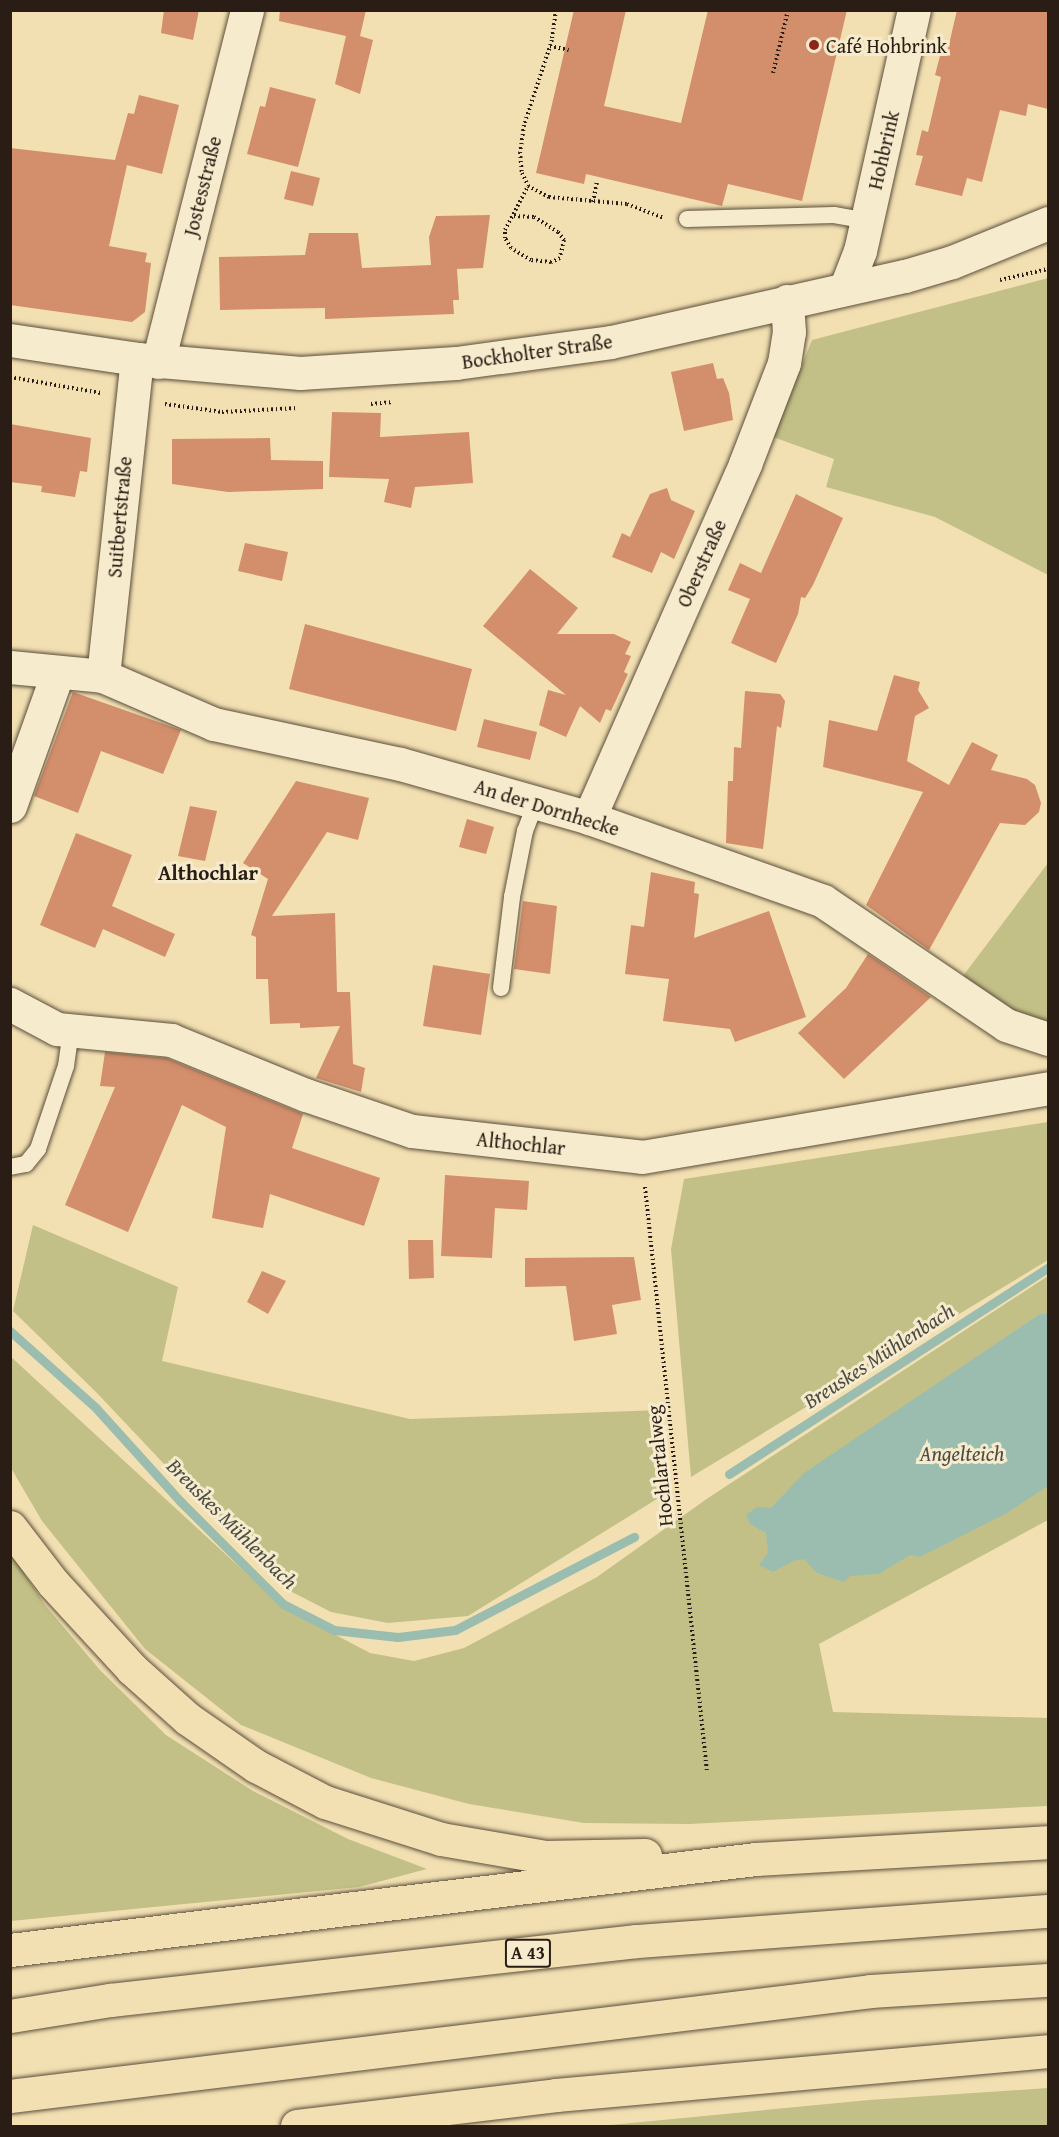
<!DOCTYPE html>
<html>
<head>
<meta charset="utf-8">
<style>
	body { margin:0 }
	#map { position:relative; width:1059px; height:2137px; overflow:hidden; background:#f2e0b2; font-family:"Gentium Book Plus",serif }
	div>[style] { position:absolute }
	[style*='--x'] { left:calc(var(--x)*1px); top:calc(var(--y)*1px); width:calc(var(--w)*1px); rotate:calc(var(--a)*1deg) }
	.green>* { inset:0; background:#c2c087 }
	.water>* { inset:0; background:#9bbdb0 }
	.stream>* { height:9px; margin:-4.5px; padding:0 4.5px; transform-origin:4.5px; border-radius:4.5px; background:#9bbdb0 }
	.building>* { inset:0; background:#d38e6b }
	.path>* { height:4px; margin-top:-2px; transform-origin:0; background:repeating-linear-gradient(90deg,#2a1d15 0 1.5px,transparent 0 4.5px) }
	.roads { filter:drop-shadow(0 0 2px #5c4e3c) drop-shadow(0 0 2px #5c4e3c) }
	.service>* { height:16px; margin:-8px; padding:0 8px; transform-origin:8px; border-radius:8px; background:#f7ebcd }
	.minor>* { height:33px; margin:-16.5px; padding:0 16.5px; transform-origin:16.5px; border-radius:16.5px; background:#f7ebcd }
	.tertiary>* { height:33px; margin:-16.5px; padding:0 16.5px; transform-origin:16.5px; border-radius:16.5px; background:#f7ebcd }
	.motorway>* { height:33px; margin:-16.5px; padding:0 16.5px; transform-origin:16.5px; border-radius:16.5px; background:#f2e0b2 }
	.dots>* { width:16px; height:16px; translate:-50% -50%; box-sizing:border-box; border:3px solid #f7ebcd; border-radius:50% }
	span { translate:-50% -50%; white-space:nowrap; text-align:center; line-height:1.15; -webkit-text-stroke:6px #f7ebcd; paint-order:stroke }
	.shield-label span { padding:2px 4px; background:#f7ebcd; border:2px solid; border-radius:4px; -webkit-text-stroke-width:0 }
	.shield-label { font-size:18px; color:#2a1d15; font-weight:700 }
	.poi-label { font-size:20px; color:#2a1d15 }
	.left { translate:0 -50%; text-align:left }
	.street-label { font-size:20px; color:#2a1d15 }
	.neighbourhood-label { font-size:21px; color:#2a1d15; font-weight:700 }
	.water-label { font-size:21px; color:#4c4d44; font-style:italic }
	.frame { position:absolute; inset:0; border:12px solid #2a1d15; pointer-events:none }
</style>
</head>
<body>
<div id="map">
	<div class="green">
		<i style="clip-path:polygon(1048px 278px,1048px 575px,935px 517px,826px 487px,834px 459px,773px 437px,812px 340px)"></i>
		<i style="clip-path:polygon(1048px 863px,1048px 1024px,998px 1008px,960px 980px)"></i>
		<i style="clip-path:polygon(1048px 1122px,1048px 1260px,691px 1477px,671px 1249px,684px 1179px)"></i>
		<i style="clip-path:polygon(33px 1225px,178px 1287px,162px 1361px,410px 1419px,661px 1410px,665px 1494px,468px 1616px,388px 1623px,331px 1612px,292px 1592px,252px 1557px,96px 1392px,13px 1311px)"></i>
		<i style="clip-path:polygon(1048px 1276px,1048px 1520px,819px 1644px,833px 1712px,1048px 1718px,1048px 1806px,689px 1824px,584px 1823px,469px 1804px,371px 1778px,241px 1725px,145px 1649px,42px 1521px,11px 1468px,10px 1356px,283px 1607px,370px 1653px,414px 1661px,464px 1648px,597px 1577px,708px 1498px)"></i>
		<i style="clip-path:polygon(11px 1553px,45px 1605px,100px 1670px,166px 1735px,253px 1791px,348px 1839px,427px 1869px,359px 1887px,11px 1921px)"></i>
		<i style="clip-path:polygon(1048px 2088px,1048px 2126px,600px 2126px,869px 2100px)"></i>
	</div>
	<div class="water">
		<i style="clip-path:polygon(1040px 1314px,1048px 1314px,1048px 1486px,1007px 1513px,920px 1557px,910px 1555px,879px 1574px,850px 1576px,844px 1582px,817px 1573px,804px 1559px,793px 1561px,773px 1572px,759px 1565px,768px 1553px,766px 1533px,750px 1524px,746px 1515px,757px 1507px,771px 1508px,804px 1473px)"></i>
	</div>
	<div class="stream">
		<i style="--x:10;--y:1331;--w:115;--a:41.8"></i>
		<i style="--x:96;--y:1408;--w:125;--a:47.9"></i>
		<i style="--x:180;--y:1501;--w:146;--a:45"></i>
		<i style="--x:283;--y:1604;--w:57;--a:27"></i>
		<i style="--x:334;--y:1630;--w:64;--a:6.2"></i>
		<i style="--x:398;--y:1637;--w:57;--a:-7"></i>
		<i style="--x:455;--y:1630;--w:202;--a:-27.5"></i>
		<i style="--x:729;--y:1474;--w:380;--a:-32.9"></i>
	</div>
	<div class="building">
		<i style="clip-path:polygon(164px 10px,199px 10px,193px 40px,161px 33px)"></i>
		<i style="clip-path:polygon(280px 10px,366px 10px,360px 36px,373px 40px,360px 94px,335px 84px,346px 36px,279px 21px)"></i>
		<i style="clip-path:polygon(574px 10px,626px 10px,604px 106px,681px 123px,708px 10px,847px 10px,802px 201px,728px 184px,722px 206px,586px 174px,584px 184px,536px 173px)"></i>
		<i style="clip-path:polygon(957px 10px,1048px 10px,1048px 109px,1028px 104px,1026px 116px,1000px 110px,982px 182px,967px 178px,962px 196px,915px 185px,923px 156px,916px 155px,922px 130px,928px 132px,941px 77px,935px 75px,941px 52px,947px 53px)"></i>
		<i style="clip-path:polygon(270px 87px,316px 99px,298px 167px,247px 154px,260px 106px,265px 107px)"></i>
		<i style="clip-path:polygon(139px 95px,179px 105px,162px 174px,127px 165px,109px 246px,147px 253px,145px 262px,151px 263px,145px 312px,132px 322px,10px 305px,10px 148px,115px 160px,128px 113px,134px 114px)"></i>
		<i style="clip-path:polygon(291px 171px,320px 178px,313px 206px,284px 199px)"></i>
		<i style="clip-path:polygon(490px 215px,483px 268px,457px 269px,459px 300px,453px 300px,454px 314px,325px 319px,325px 308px,220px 310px,219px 257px,305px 255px,309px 233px,358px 233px,362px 268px,431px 265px,429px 237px,436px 216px)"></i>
		<i style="clip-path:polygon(713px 363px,717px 379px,723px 378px,729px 393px,733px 420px,684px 431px,671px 372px)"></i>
		<i style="clip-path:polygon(332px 412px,381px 413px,380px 437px,469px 432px,473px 483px,415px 487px,411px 508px,384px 502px,389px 479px,329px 477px)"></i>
		<i style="clip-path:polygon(10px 424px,91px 438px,87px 472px,80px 471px,75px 497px,41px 492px,42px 486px,10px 482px)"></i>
		<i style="clip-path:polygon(270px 438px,271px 460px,323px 461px,323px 489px,228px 492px,172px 484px,172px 439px)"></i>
		<i style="clip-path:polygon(667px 488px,671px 500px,695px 511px,674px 559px,661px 552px,652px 573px,612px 557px,622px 533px,630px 537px,650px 494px)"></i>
		<i style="clip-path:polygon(796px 494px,843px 518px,813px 585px,805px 598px,801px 597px,798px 614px,776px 663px,731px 643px,750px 599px,728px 590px,740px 563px,761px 573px)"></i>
		<i style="clip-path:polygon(245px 543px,288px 552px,282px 581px,238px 571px)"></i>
		<i style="clip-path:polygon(530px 569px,578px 608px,557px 634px,614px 634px,631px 642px,625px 654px,631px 656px,624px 672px,628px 674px,611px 711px,606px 709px,600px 723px,580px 706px,566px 737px,539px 725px,548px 690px,566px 695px,483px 626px)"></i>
		<i style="clip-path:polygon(305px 624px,472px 669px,456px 731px,289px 689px)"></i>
		<i style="clip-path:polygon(894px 675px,920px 682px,918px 690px,929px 708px,915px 716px,907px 761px,949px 785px,972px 742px,998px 755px,991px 770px,1027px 779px,1035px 785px,1041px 803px,1039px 812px,1025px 825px,1000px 823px,929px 950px,866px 905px,923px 792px,823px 767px,829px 720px,877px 731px)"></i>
		<i style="clip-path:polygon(745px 691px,780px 694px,785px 701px,781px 728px,777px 726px,763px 849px,726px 843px,728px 781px,733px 781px,734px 747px,741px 748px)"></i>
		<i style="clip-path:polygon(73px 692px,181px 730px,163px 774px,101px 751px,78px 813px,34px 796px)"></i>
		<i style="clip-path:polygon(484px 719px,537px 732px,530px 760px,477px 747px)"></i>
		<i style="clip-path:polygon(296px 781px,369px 798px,358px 840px,327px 832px,272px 916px,335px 913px,337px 992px,350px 992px,353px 1064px,365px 1068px,361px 1092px,316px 1078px,340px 1026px,300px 1028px,300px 1023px,270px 1024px,268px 979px,256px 979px,256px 937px,251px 935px,268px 879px,243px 863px)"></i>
		<i style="clip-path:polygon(190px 806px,217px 811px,205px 861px,178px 856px)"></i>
		<i style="clip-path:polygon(467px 819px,494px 827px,486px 854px,459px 847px)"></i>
		<i style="clip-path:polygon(76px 833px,132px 855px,112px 906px,175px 934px,165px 957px,103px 929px,95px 948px,40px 925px)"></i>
		<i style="clip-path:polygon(651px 872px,695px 882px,694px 893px,699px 894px,694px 938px,769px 911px,806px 1017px,735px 1042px,730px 1029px,663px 1021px,669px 979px,625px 974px,631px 925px,644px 927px)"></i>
		<i style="clip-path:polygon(523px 901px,557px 906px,550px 974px,514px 969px)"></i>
		<i style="clip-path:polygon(868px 954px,931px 997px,844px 1079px,798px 1033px,846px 988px)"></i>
		<i style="clip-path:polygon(433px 965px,490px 974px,481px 1035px,423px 1026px)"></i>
		<i style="clip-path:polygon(105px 1052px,166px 1058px,303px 1114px,292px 1148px,380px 1178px,364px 1226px,270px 1194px,263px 1228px,212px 1218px,226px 1127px,182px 1105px,128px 1232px,65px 1205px,115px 1087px,100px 1086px)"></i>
		<i style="clip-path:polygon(445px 1175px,529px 1181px,527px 1210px,495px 1208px,492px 1258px,441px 1256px)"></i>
		<i style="clip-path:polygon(408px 1240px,433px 1240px,434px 1278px,409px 1279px)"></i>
		<i style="clip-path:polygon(634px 1257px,641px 1300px,612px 1305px,617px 1334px,574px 1341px,566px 1286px,525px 1287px,525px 1258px)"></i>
		<i style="clip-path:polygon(262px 1271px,286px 1281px,268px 1314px,247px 1302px)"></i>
	</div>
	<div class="path">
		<i style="--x:556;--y:10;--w:30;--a:98"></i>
		<i style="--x:552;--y:40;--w:89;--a:108.2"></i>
		<i style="--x:524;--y:125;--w:27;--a:98"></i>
		<i style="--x:520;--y:152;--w:21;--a:85"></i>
		<i style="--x:522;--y:173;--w:14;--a:65"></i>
		<i style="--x:528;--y:186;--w:24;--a:28"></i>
		<i style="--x:549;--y:197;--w:78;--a:5.1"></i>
		<i style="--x:627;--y:204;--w:39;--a:21"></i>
		<i style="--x:550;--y:46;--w:19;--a:12"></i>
		<i style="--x:773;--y:73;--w:65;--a:-76.6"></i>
		<i style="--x:593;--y:202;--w:21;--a:-79"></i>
		<i style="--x:514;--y:216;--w:20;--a:3"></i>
		<i style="--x:534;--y:217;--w:28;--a:32"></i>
		<i style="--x:558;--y:232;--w:10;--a:53"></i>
		<i style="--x:564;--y:240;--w:18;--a:103"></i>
		<i style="--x:560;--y:258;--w:10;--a:156"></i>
		<i style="--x:551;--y:262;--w:20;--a:-174"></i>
		<i style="--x:531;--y:260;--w:23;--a:-149"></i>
		<i style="--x:511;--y:248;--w:12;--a:-121"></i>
		<i style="--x:505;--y:238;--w:8;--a:-90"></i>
		<i style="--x:505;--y:230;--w:50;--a:-62.4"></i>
		<i style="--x:1000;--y:280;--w:49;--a:-12.9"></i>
		<i style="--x:10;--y:377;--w:92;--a:10"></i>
		<i style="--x:165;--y:404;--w:58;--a:8"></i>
		<i style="--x:222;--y:412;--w:76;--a:-3"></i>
		<i style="--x:371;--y:404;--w:22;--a:-5"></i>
		<i style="--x:645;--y:1187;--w:588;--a:83.95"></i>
	</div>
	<div class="roads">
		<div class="service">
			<i style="--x:687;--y:219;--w:147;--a:-1.6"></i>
			<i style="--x:834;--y:215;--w:34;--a:10"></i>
			<i style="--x:501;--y:988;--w:92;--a:-83.1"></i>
			<i style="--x:512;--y:897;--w:67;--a:-78.9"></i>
			<i style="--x:525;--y:831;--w:30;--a:-69"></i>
			<i style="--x:10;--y:1167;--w:16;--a:-11"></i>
			<i style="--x:26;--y:1164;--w:19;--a:-51"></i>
			<i style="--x:38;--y:1149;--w:88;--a:-71.4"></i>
			<i style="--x:66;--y:1066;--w:36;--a:-82"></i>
		</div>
		<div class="minor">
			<i style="--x:846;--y:287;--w:39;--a:-69"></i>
			<i style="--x:860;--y:251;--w:247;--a:-77.4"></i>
			<i style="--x:158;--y:362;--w:363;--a:-75.8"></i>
			<i style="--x:10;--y:667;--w:93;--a:5.5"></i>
			<i style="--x:103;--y:676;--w:121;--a:23.4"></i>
			<i style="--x:214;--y:724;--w:190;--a:12.1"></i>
			<i style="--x:400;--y:764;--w:197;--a:15.9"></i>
			<i style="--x:589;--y:818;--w:248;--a:19.5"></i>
			<i style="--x:823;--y:901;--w:221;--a:34.1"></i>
			<i style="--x:1006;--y:1025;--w:44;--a:18.4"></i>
			<i style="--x:103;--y:676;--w:319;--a:-83.9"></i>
			<i style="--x:10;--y:806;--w:142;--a:-70.3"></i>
			<i style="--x:589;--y:818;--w:387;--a:-66.2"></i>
			<i style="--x:745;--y:464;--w:108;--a:-68.9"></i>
			<i style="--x:784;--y:363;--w:31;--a:-81"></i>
			<i style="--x:789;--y:332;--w:31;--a:-94"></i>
			<i style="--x:10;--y:1004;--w:53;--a:28"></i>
			<i style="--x:57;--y:1029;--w:115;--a:5.5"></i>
			<i style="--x:171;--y:1040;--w:146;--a:22.2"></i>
			<i style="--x:306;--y:1095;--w:112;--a:18.8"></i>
			<i style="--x:412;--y:1131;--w:231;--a:6.4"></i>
			<i style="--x:642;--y:1157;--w:412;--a:-9.6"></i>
		</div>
		<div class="tertiary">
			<i style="--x:10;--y:340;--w:128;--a:8.5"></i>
			<i style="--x:137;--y:359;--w:164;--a:4.9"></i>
			<i style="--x:300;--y:373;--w:156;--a:-3.7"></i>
			<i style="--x:456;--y:363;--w:156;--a:-7.7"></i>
			<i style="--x:611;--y:342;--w:301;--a:-12.7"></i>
			<i style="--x:905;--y:276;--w:49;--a:-16.6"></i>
			<i style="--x:952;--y:262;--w:104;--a:-22.1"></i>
		</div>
		<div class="motorway">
			<i style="--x:10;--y:1527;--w:71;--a:52.5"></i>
			<i style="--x:53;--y:1583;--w:117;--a:47.4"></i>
			<i style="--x:132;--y:1669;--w:75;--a:41.8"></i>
			<i style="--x:188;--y:1719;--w:83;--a:34.7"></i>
			<i style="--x:256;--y:1766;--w:78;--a:27.6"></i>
			<i style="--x:325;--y:1802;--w:122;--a:17.7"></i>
			<i style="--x:441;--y:1839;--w:106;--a:9.8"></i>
			<i style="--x:545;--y:1857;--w:100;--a:-1.1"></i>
			<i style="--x:10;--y:1950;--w:751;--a:-6.96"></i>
			<i style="--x:755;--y:1859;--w:293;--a:-3.3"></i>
			<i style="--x:10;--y:2016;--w:101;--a:-9.1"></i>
			<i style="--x:110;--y:2000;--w:530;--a:-6.39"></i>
			<i style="--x:637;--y:1941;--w:412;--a:-4.2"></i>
			<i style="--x:10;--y:2096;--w:867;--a:-6.95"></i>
			<i style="--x:871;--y:1991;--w:177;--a:-3.6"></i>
			<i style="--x:297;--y:2126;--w:261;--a:-6.8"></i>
			<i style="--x:556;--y:2095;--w:494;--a:-5.1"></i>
		</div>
	</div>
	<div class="dots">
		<i style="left:814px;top:45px;background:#8f2418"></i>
	</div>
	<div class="shield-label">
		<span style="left:528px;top:1953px">A 43</span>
	</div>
	<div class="poi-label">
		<span class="left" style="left:826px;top:45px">Café Hohbrink</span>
	</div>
	<div class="street-label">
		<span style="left:883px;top:150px;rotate:-77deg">Hohbrink</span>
		<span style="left:202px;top:186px;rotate:-76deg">Jostesstraße</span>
		<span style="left:537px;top:351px;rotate:-8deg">Bockholter Straße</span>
		<span style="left:119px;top:517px;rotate:-85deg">Suitbertstraße</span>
		<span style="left:701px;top:563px;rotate:-66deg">Oberstraße</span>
		<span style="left:547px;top:807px;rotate:17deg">An der Dornhecke</span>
		<span style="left:521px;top:1143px;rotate:6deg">Althochlar</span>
		<span style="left:659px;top:1466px;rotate:-96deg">Hochlartalweg</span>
	</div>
	<div class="neighbourhood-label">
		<span style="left:208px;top:873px">Althochlar</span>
	</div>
	<div class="water-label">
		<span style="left:879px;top:1356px;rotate:-33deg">Breuskes Mühlenbach</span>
		<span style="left:962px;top:1454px">Angelteich</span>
		<span style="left:232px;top:1524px;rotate:45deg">Breuskes Mühlenbach</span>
	</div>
	<div class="frame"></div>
</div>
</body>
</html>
